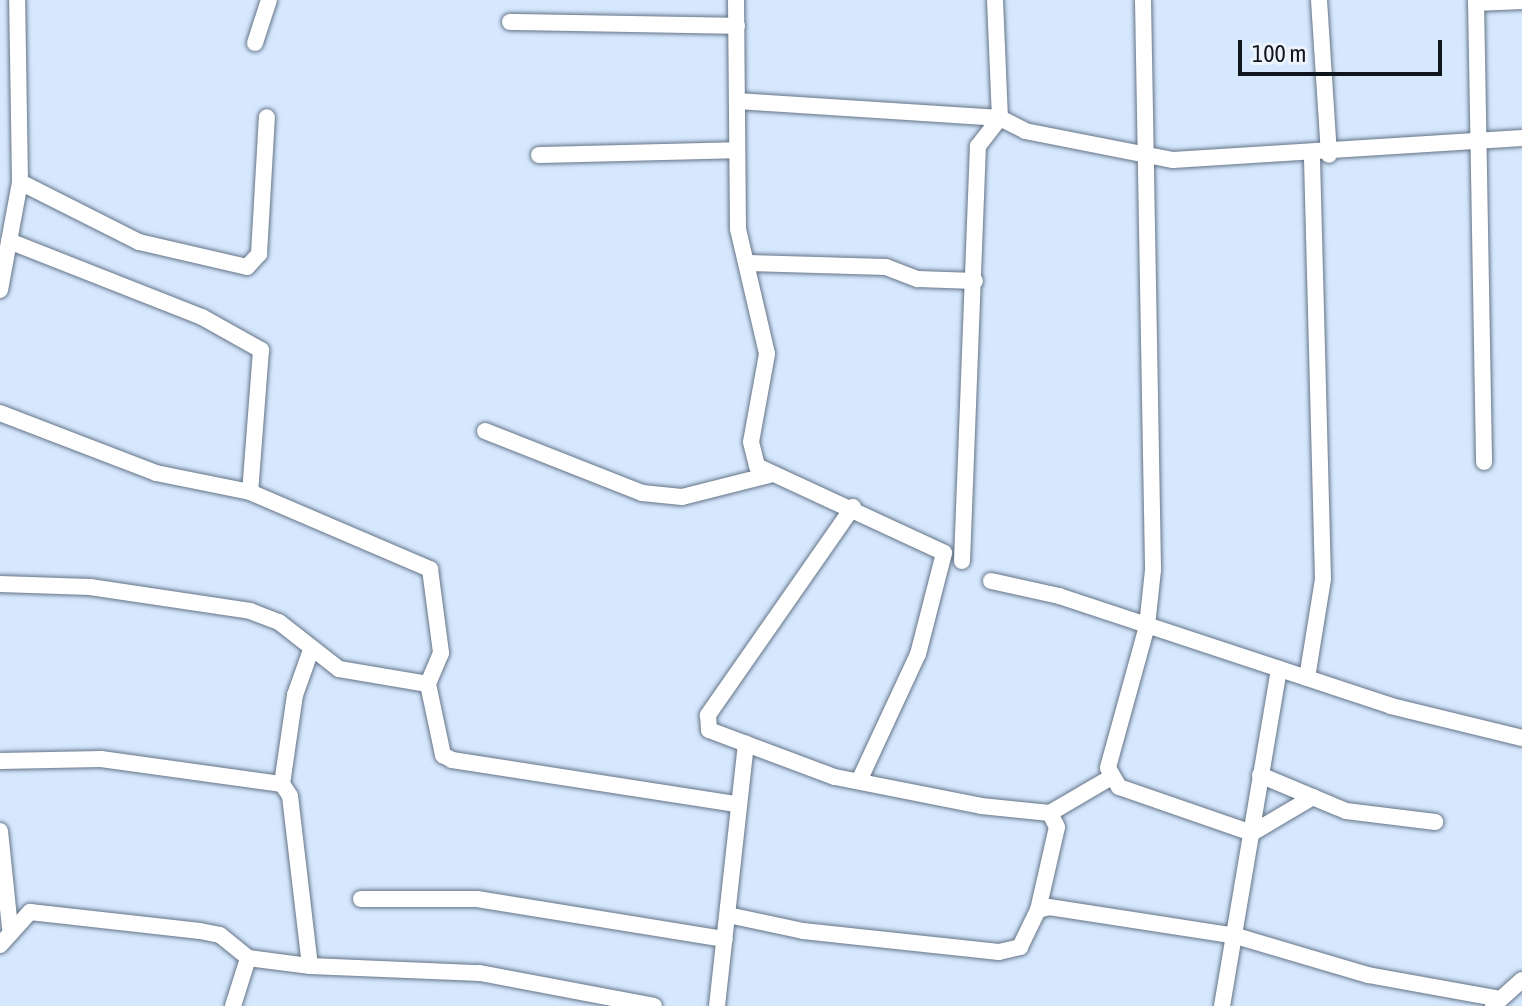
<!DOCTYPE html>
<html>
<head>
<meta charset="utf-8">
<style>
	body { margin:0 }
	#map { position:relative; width:1522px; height:1006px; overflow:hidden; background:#d6e8fe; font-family:"Asap Condensed",sans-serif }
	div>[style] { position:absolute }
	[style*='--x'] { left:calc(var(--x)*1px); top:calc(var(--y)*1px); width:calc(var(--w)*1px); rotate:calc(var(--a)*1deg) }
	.roads { filter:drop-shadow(0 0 2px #647487) drop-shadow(0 0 2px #647487) }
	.street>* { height:16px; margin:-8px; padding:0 8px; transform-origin:8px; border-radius:8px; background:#fff }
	span { translate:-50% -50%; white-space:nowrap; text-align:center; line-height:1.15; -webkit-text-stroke:6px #edf4fd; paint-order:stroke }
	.scale { position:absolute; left:1238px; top:40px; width:204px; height:36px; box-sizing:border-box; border:4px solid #10161d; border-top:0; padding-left:10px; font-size:24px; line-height:28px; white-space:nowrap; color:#10161d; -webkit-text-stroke:6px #edf4fd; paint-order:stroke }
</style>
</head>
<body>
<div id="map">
	<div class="roads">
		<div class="street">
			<i style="--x:736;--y:0;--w:229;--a:89.5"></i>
			<i style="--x:738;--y:229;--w:128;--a:76.9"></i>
			<i style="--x:767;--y:354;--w:89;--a:100.3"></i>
			<i style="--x:751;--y:442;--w:25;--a:76"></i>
			<i style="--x:757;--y:466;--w:206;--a:24.9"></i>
			<i style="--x:944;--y:553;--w:104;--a:104.4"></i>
			<i style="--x:918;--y:654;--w:140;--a:114.9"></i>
			<i style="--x:995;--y:0;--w:118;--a:87.6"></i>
			<i style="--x:1000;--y:118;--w:28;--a:27"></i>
			<i style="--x:1025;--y:131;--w:151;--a:11.1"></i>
			<i style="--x:1173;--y:160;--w:350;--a:-3.6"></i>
			<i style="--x:1143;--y:0;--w:570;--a:88.99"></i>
			<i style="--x:1153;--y:570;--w:56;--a:96.1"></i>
			<i style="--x:1147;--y:626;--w:147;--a:105.4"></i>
			<i style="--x:1108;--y:768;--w:22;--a:60"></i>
			<i style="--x:1119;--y:787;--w:141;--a:19.1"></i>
			<i style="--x:1252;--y:833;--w:71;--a:-30.5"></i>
			<i style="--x:1319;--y:0;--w:155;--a:86.3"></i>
			<i style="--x:1476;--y:0;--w:462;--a:89"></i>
			<i style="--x:1476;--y:3;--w:46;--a:-2.5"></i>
			<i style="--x:510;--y:22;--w:227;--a:1"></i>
			<i style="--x:255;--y:43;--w:45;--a:-72"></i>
			<i style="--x:737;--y:101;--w:264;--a:3.7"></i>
			<i style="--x:539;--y:155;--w:198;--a:-1.4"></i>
			<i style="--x:20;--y:182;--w:133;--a:26.8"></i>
			<i style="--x:139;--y:242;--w:111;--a:13"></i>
			<i style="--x:247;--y:267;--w:18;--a:-47"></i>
			<i style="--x:259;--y:254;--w:137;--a:-86.7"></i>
			<i style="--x:9;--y:241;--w:207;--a:21.5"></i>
			<i style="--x:202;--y:317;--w:68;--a:29.2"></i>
			<i style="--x:261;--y:350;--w:142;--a:94.4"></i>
			<i style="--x:748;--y:263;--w:138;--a:1.7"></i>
			<i style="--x:886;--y:267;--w:34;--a:21"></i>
			<i style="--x:918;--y:279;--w:57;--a:2"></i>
			<i style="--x:0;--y:290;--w:110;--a:-79.5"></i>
			<i style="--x:20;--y:182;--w:182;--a:-90.9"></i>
			<i style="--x:0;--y:413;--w:167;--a:21"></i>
			<i style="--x:156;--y:473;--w:96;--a:11.4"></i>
			<i style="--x:250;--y:492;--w:196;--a:23.2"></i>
			<i style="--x:430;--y:569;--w:85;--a:82.5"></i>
			<i style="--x:441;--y:653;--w:34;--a:113"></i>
			<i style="--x:485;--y:431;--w:169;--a:21.5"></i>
			<i style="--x:642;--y:493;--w:40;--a:5.7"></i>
			<i style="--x:682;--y:497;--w:90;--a:-14.2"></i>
			<i style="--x:853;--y:507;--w:254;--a:124.9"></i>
			<i style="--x:708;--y:715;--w:15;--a:86"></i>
			<i style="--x:709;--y:730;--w:134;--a:20.5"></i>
			<i style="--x:835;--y:777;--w:149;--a:11.2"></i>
			<i style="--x:981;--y:806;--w:69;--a:5.8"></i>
			<i style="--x:1050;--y:813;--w:69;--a:-30.3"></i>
			<i style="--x:962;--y:561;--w:415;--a:-87.8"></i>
			<i style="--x:978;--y:146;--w:36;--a:-52"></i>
			<i style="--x:991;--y:581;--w:70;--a:12.4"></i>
			<i style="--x:1059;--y:596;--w:350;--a:18.3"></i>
			<i style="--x:1391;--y:706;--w:135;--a:13.7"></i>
			<i style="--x:0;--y:584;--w:90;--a:1.9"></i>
			<i style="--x:90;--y:587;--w:162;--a:8.5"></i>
			<i style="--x:250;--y:611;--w:31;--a:21"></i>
			<i style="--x:279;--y:622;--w:76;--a:38.1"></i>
			<i style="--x:339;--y:669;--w:90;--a:9.6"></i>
			<i style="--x:428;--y:684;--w:73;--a:78.1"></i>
			<i style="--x:443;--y:755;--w:10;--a:29"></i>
			<i style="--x:452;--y:760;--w:288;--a:8.8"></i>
			<i style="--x:1307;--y:678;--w:100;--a:-80.8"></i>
			<i style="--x:1323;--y:579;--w:423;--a:-91.5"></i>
			<i style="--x:0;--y:761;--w:101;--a:-1.1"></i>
			<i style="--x:101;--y:759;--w:183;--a:7.9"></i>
			<i style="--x:282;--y:784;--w:14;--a:56"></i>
			<i style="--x:290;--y:796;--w:171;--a:83.3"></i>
			<i style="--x:310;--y:966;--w:170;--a:2.4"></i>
			<i style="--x:480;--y:973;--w:177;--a:10.7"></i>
			<i style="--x:1260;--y:775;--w:93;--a:22.7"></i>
			<i style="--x:1346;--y:811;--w:90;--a:7"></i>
			<i style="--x:282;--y:784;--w:90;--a:-81.7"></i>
			<i style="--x:295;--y:695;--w:48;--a:-70.4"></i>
			<i style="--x:0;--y:831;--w:98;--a:84.1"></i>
			<i style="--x:361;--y:899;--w:116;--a:0"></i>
			<i style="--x:477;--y:899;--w:251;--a:9.2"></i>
			<i style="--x:1038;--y:910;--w:85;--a:-77.1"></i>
			<i style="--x:1057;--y:827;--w:16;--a:-117"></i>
			<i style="--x:728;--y:915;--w:77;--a:12"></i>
			<i style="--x:803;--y:931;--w:197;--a:6.1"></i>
			<i style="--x:999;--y:952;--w:22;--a:-13"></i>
			<i style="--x:1020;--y:947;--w:41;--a:-64.1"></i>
			<i style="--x:1038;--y:910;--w:11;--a:-15"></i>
			<i style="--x:1049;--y:907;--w:189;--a:8.8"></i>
			<i style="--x:1236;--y:936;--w:138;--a:16.5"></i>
			<i style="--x:1368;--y:975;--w:130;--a:10.2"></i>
			<i style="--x:0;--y:945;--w:45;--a:-47.7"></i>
			<i style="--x:30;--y:912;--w:171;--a:6.4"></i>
			<i style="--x:200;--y:931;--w:20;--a:11"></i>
			<i style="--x:220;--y:935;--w:36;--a:39"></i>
			<i style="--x:248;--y:958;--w:63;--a:7.4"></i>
			<i style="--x:233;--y:1006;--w:50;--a:-72.6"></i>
			<i style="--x:717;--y:1006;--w:264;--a:-83.7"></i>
			<i style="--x:1222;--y:1006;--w:342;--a:-80.4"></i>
			<i style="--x:1493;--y:1006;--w:39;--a:-42"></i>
		</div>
	</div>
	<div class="scale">100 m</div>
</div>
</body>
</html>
